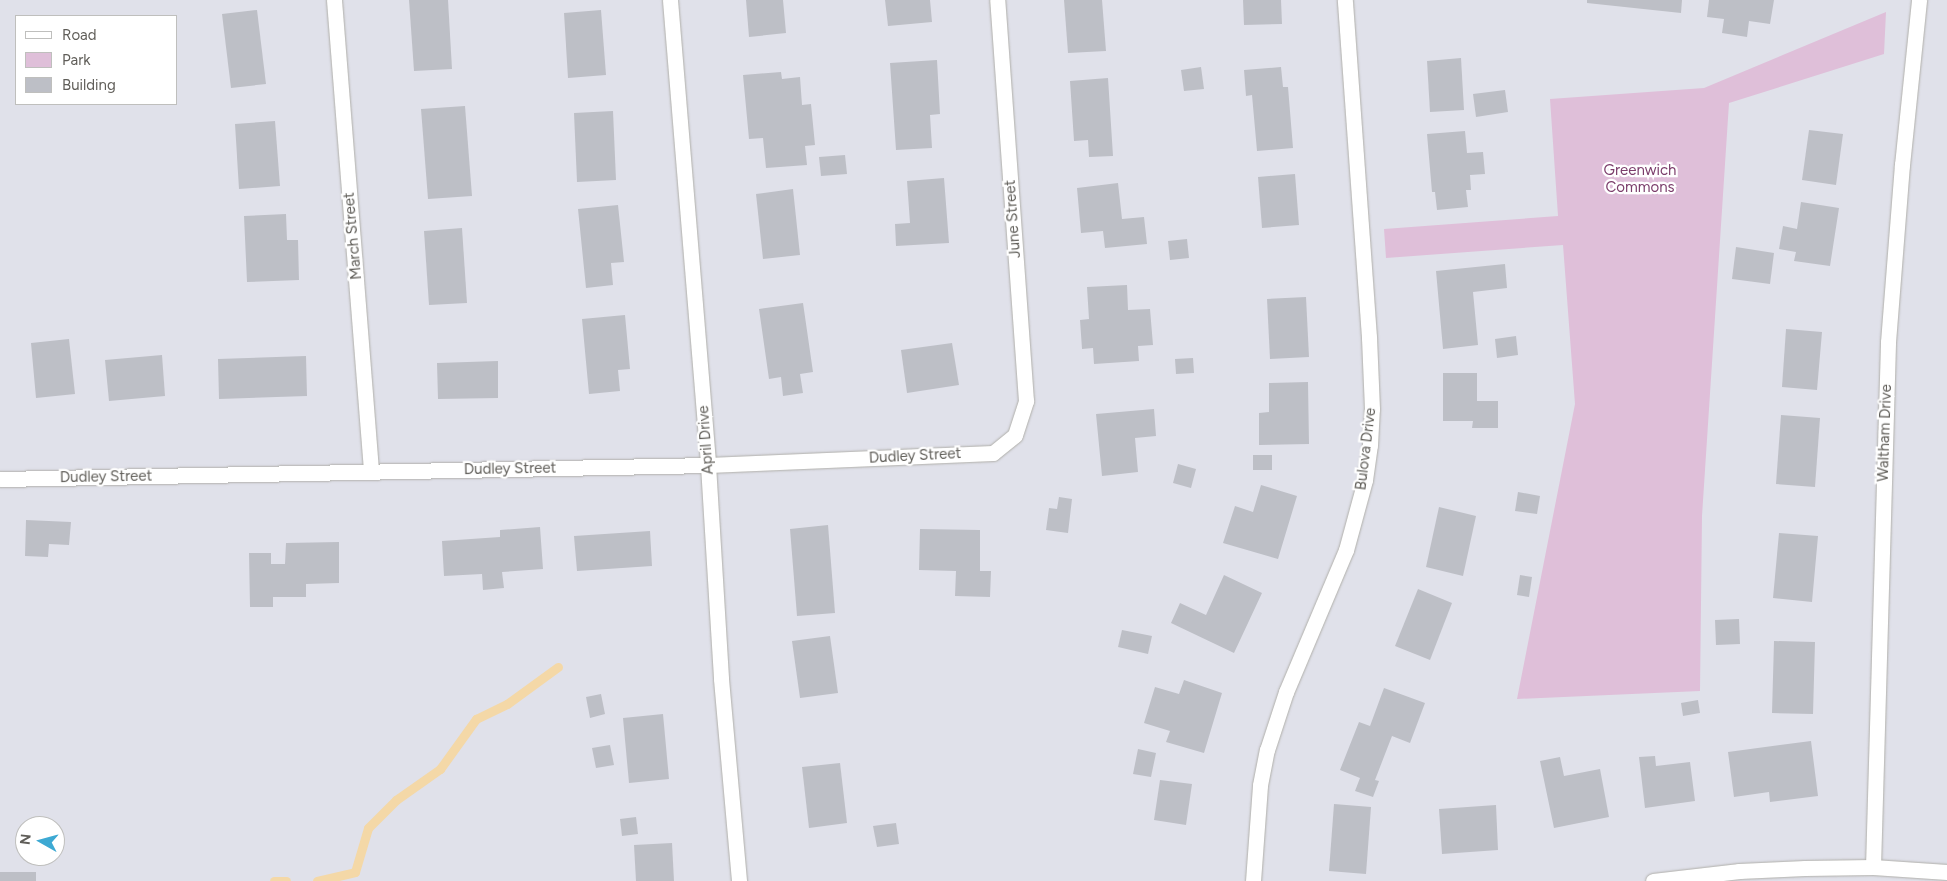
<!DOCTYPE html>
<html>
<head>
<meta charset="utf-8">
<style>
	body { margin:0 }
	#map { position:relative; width:1947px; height:881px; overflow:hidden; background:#e0e1ea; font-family:Figtree,sans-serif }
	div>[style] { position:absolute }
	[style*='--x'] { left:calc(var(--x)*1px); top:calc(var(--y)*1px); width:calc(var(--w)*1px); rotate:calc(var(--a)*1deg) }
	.green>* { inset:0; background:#dfbfd9 }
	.stream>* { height:9px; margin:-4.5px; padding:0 4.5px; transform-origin:4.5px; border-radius:4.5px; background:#f4d8a7 }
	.building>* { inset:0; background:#bdbfc6 }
	.roads { filter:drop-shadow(0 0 1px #b0afaa) drop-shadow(0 0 1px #b0afaa) }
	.minor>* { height:15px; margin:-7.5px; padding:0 7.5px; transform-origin:7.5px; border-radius:7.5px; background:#fff }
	span { translate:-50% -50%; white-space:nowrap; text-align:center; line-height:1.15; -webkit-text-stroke:4.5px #fff; paint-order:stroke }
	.park-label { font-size:15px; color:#7b3d6b }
	.street-label { font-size:15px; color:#605e59 }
	.legend { position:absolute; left:15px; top:15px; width:162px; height:90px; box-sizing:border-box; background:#fff; border:1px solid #bfbfbd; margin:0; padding:6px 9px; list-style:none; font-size:15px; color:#605e59 }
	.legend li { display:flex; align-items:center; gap:10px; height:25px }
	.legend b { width:25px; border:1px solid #bfbfbd }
	.north { position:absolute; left:15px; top:816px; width:50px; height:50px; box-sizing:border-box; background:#fff; border:1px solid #bfbfbd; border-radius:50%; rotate:277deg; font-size:14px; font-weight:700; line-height:20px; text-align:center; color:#605e59 }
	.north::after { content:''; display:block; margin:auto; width:18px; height:22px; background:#3da9d3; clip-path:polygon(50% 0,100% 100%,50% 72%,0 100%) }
</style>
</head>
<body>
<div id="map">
	<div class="green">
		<i style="clip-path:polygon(1886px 12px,1884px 54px,1729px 103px,1702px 516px,1700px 691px,1517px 699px,1575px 404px,1563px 245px,1386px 258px,1384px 229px,1558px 216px,1550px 99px,1704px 88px)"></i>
	</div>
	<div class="stream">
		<i style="--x:274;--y:881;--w:12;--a:0"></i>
		<i style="--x:317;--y:881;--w:39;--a:-13"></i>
		<i style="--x:355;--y:872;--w:46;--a:-73.5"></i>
		<i style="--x:368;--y:828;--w:40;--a:-45"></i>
		<i style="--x:396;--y:800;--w:54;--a:-35.2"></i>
		<i style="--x:440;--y:769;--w:62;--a:-54.2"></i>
		<i style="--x:476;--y:719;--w:34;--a:-26"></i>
		<i style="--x:507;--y:704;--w:63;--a:-36"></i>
	</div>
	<div class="building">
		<i style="clip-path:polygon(409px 0,448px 0,452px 69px,414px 71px)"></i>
		<i style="clip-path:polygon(746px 0,783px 0,786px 33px,749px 37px)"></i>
		<i style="clip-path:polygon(885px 0,930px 0,932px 22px,888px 26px)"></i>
		<i style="clip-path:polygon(1064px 0,1102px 0,1106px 51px,1068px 53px)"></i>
		<i style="clip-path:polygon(1243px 0,1281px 0,1282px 24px,1244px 25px)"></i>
		<i style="clip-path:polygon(1587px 0,1682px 0,1681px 13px,1587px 3px)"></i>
		<i style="clip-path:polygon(1709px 0,1774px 0,1770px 24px,1749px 21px,1747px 37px,1722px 33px,1724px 19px,1707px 17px)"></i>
		<i style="clip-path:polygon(257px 10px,266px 84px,231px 88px,222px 14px)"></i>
		<i style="clip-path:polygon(601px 10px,606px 75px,568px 78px,564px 13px)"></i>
		<i style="clip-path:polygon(1461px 58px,1464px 110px,1430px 112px,1427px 61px)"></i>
		<i style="clip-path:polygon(937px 60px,940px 114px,930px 115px,932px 148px,896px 150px,890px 63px)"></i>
		<i style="clip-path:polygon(1201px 67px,1204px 89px,1184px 91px,1181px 70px)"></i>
		<i style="clip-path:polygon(1281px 67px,1283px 87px,1288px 87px,1293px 148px,1257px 151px,1252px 95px,1246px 96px,1244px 70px)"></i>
		<i style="clip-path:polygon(781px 72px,782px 79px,800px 77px,802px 105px,811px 104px,815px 145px,805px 146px,807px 165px,766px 168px,763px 138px,749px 139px,743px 75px)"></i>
		<i style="clip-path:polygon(1108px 78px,1113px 156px,1089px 157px,1088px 140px,1074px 141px,1070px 81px)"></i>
		<i style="clip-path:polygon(1505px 90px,1508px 112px,1476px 117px,1473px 94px)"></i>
		<i style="clip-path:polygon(465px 106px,472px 196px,428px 199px,421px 109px)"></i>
		<i style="clip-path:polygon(613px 111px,616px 180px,577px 182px,574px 113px)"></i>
		<i style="clip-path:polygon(275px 121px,280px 186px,239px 189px,235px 124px)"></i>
		<i style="clip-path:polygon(1809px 130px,1843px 134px,1836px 185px,1802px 180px)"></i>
		<i style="clip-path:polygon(1465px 131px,1467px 153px,1483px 152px,1485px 174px,1470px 175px,1471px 190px,1466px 190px,1468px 207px,1437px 210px,1435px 192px,1432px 192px,1427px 134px)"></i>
		<i style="clip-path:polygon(845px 155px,847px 174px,821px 176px,819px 157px)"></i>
		<i style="clip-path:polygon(1295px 174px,1299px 225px,1262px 228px,1258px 177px)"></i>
		<i style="clip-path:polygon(944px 178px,949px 243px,896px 246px,895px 224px,910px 223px,907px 181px)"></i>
		<i style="clip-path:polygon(1118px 183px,1122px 219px,1144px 217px,1147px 244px,1105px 248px,1103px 231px,1081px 233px,1077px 188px)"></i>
		<i style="clip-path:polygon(793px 189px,800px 255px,763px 259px,756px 194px)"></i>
		<i style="clip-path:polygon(1801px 202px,1839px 208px,1830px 266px,1794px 261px,1796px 252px,1779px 249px,1783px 226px,1797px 229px)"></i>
		<i style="clip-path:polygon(618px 205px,624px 262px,611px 263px,613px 285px,586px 288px,578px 209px)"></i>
		<i style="clip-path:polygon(286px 214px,287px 240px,298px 240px,299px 280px,247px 282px,244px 216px)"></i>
		<i style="clip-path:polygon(462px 228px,467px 303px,429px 305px,424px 231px)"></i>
		<i style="clip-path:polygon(1187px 239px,1189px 258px,1170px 260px,1168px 241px)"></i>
		<i style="clip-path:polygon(1736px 247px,1774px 253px,1770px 284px,1732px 279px)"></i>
		<i style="clip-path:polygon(1505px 264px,1507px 288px,1473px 292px,1478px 345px,1443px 349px,1436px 271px)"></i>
		<i style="clip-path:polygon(1127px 285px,1128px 310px,1150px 309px,1153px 345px,1138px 346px,1139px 361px,1094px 364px,1093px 348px,1082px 349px,1080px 320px,1089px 319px,1087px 287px)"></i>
		<i style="clip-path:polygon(1306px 297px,1309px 357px,1270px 359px,1267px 299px)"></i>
		<i style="clip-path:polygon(803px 303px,813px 372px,800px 374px,803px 393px,783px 396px,781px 377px,769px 379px,759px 309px)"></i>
		<i style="clip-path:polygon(625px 315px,630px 369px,618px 370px,620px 391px,589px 394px,582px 319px)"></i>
		<i style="clip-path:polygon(1786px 329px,1822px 332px,1817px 390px,1782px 387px)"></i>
		<i style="clip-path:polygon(1516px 336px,1518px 355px,1497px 358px,1495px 339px)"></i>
		<i style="clip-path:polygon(69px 339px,75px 394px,36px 398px,31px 343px)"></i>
		<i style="clip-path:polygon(952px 343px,959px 385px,907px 393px,901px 350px)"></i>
		<i style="clip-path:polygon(162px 355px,165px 396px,109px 401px,105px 360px)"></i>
		<i style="clip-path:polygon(306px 356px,307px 396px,219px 399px,218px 359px)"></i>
		<i style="clip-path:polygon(1193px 358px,1194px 373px,1176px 374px,1175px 359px)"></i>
		<i style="clip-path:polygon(498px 361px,498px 398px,438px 399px,437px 363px)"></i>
		<i style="clip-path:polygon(1443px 373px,1477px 373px,1477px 401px,1498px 401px,1498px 428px,1472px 428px,1473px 421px,1443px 421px)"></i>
		<i style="clip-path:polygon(1308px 382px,1309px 444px,1259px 445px,1259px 413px,1269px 412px,1269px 383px)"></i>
		<i style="clip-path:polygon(1154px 409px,1156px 436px,1135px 438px,1138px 472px,1102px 476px,1096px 414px)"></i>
		<i style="clip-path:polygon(1781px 415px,1820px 418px,1815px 487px,1776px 484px)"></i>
		<i style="clip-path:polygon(1253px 455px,1272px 455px,1272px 470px,1253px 470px)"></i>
		<i style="clip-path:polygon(1178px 464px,1196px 469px,1191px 488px,1173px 483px)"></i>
		<i style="clip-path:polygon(1261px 485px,1297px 496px,1278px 559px,1223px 543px,1235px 506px,1253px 512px)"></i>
		<i style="clip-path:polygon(1518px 492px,1540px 496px,1537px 514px,1515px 511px)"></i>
		<i style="clip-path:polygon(1059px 497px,1072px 499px,1068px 533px,1046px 530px,1049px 508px,1057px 509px)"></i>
		<i style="clip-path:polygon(1439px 507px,1476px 516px,1463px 576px,1426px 567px)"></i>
		<i style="clip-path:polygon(26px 520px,71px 522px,69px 545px,49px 544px,48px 557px,25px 556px)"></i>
		<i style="clip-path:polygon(828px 525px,835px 613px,797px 616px,790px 529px)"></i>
		<i style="clip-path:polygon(540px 527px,543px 569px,502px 572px,504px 588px,483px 590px,482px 574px,444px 576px,442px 541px,500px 537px,500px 530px)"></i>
		<i style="clip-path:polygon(920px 529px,980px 530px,980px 571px,991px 571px,990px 597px,955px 596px,956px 571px,919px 570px)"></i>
		<i style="clip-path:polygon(650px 531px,652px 566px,577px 571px,574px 536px)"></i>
		<i style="clip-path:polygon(1779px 533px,1818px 536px,1812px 602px,1773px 598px)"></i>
		<i style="clip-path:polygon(339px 542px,339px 583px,306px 584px,306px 597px,273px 597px,273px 607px,250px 607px,249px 553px,271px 553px,271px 564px,285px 564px,286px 543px)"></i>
		<i style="clip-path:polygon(1224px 575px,1262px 593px,1234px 653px,1171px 623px,1180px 603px,1206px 615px)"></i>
		<i style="clip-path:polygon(1520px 575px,1532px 577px,1529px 597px,1517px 595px)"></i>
		<i style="clip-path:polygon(1418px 589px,1452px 603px,1430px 660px,1395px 646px)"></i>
		<i style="clip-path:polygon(1739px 619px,1740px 644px,1716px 645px,1715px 620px)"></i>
		<i style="clip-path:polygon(1122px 630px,1152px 636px,1148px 654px,1118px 647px)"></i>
		<i style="clip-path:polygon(830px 636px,838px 693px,800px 698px,792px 641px)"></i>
		<i style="clip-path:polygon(1774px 641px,1815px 642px,1813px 714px,1772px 713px)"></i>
		<i style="clip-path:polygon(1184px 680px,1222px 693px,1204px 753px,1166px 742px,1170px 731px,1144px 723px,1155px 687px,1179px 694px)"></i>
		<i style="clip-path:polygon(1384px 688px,1425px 703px,1410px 743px,1392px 736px,1375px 780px,1379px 781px,1373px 797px,1355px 791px,1360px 778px,1340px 770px,1359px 722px,1370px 726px)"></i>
		<i style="clip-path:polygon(601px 694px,605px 714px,590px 718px,586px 697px)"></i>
		<i style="clip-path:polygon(1698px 700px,1700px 713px,1683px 716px,1681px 703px)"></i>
		<i style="clip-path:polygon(663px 714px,669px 779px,629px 783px,623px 718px)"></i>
		<i style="clip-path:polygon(1811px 741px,1818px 796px,1770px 802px,1769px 792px,1734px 797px,1728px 752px)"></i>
		<i style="clip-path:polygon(610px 745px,614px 765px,596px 768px,592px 748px)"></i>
		<i style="clip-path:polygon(1138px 749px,1156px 753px,1151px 777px,1133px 774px)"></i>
		<i style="clip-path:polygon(1655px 756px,1656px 766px,1690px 762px,1695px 801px,1645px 808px,1639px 757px)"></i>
		<i style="clip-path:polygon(1560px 757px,1564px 776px,1600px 769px,1609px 817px,1554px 828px,1540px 761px)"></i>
		<i style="clip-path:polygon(840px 763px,847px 823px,809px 828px,802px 767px)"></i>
		<i style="clip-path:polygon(1160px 780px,1192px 784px,1186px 825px,1154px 820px)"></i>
		<i style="clip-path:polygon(1334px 804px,1371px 807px,1366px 874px,1329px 871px)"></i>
		<i style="clip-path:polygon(1496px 805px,1498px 850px,1442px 854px,1439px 809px)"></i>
		<i style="clip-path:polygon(636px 817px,638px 834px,622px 836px,620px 819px)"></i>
		<i style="clip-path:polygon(896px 823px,899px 844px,877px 847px,873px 826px)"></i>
		<i style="clip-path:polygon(672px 843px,674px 881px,636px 881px,634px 845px)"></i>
		<i style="clip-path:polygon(0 872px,36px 872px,36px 881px,0 881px)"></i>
	</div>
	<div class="roads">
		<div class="minor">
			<i style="--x:334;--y:0;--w:472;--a:85.5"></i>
			<i style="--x:670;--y:0;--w:467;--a:85.3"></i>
			<i style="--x:708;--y:465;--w:214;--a:86.5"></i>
			<i style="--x:721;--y:679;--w:203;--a:84.9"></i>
			<i style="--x:0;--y:479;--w:708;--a:-1.13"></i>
			<i style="--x:708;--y:465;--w:285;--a:-2.4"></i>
			<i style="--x:993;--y:453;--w:28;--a:-39"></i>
			<i style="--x:1015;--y:435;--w:36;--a:-72"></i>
			<i style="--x:1026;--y:401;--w:402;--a:-94.1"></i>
			<i style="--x:1873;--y:867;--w:525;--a:-88.36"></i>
			<i style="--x:1888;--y:342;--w:178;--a:-85.5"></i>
			<i style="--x:1902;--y:165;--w:166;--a:-84.1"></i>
			<i style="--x:1253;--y:881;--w:96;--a:-85.8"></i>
			<i style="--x:1260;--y:785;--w:36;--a:-79"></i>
			<i style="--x:1267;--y:750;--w:61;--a:-71.9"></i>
			<i style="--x:1286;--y:692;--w:154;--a:-67.1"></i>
			<i style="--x:1346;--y:550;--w:73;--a:-74.8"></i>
			<i style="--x:1365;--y:480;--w:35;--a:-82"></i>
			<i style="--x:1370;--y:445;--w:36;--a:-87"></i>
			<i style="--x:1372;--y:409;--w:72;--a:-92.4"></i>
			<i style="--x:1369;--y:337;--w:338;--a:-94.1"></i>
			<i style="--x:1653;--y:881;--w:87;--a:-6.6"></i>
			<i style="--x:1739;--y:871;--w:66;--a:-2.6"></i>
			<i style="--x:1805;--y:868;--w:68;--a:-0.8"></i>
			<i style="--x:1873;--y:867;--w:74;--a:3.9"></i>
		</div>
	</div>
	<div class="park-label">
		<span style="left:1640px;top:179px">Greenwich<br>Commons</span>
	</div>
	<div class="street-label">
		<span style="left:1013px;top:219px;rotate:-94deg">June Street</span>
		<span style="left:353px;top:236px;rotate:-95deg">March Street</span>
		<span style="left:1885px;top:433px;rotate:-88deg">Waltham Drive</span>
		<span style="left:706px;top:440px;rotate:-94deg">April Drive</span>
		<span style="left:1366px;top:449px;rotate:-83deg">Bulova Drive</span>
		<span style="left:915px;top:456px;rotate:-3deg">Dudley Street</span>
		<span style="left:510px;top:469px;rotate:-1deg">Dudley Street</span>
		<span style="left:106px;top:477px;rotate:-1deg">Dudley Street</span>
	</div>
	<ul class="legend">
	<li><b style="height:6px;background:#fff"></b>Road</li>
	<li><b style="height:14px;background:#dfbfd9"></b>Park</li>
	<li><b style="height:14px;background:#bdbfc6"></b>Building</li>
	</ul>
	<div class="north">N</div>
</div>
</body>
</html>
